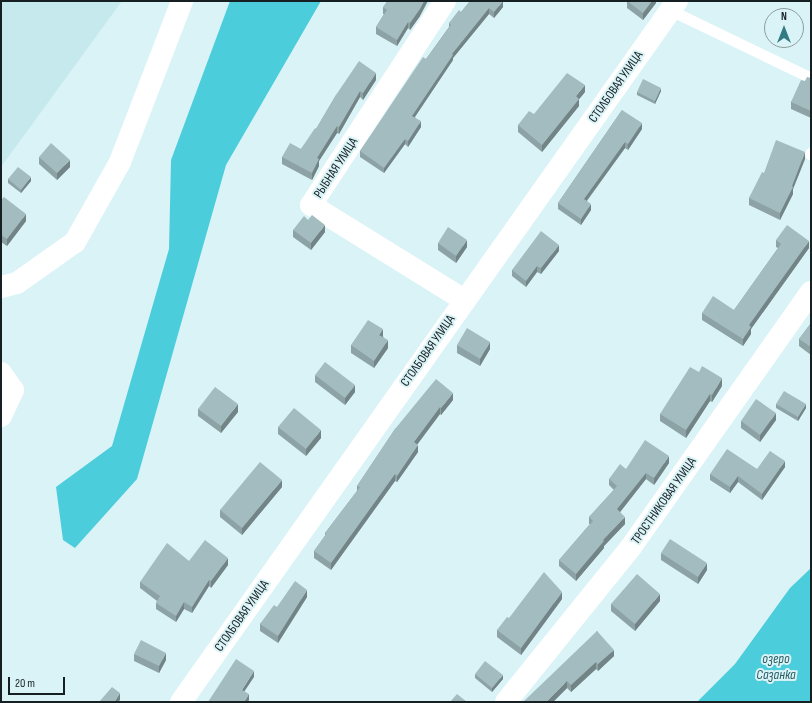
<!DOCTYPE html>
<html>
<head>
<meta charset="utf-8">
<style>
	body { margin:0 }
	#map { position:relative; width:812px; height:703px; overflow:hidden; background:#daf3f7; font-family:"Sofia Sans Condensed",sans-serif }
	div>[style] { position:absolute }
	[style*='--x'] { left:calc(var(--x)*1px); top:calc(var(--y)*1px); width:calc(var(--w)*1px); rotate:calc(var(--a)*1deg) }
	.built>* { inset:0; background:#c6e9ee }
	.water>* { inset:0; background:#4ccddc }
	.service>* { height:11px; margin:-5.5px; padding:0 5.5px; transform-origin:5.5px; border-radius:5.5px; background:#fff }
	.minor>* { height:22px; margin:-11px; padding:0 11px; transform-origin:11px; border-radius:11px; background:#fff }
	.tertiary>* { height:22px; margin:-11px; padding:0 11px; transform-origin:11px; border-radius:11px; background:#fff }
	.wall>* { inset:0; background:#8ca2a4 }
	.shaded-wall>* { inset:0; background:#728486 }
	.building>* { inset:0; background:#a3bcbf }
	span { translate:-50% -50%; white-space:nowrap; text-align:center; line-height:1.15; -webkit-text-stroke:4px #daf3f7; paint-order:stroke }
	.street-label { font-size:13px; color:#161f21 }
	.water-label { font-size:14px; color:#295e65; font-style:italic }
	.frame { position:absolute; inset:0; border:2px solid #161f21; pointer-events:none }
	.north { position:absolute; left:764px; top:8px; width:40px; height:40px; box-sizing:border-box; background:#daf3f7; border:1px solid #8c9ea1; border-radius:50%; rotate:0deg; font-size:11px; font-weight:700; line-height:16px; text-align:center; color:#161f21 }
	.north::after { content:''; display:block; margin:auto; width:14px; height:18px; background:#337b83; clip-path:polygon(50% 0,100% 100%,50% 72%,0 100%) }
	.scale { position:absolute; left:8px; top:677px; width:57px; height:18px; box-sizing:border-box; border:2px solid #161f21; border-top:0; padding-left:5px; font-size:12px; line-height:14px; white-space:nowrap; color:#161f21; -webkit-text-stroke:3px #daf3f7; paint-order:stroke }
</style>
</head>
<body>
<div id="map">
	<div class="built">
		<i style="clip-path:polygon(1px 1px,122px 1px,1px 167px)"></i>
	</div>
	<div class="water">
		<i style="clip-path:polygon(230px 1px,321px 1px,226px 165px,137px 479px,75px 548px,63px 540px,56px 487px,112px 446px,169px 249px,171px 160px)"></i>
		<i style="clip-path:polygon(811px 568px,811px 702px,697px 702px,735px 664px,790px 588px)"></i>
	</div>
	<div class="service">
		<i style="--x:670;--y:10;--w:157;--a:25.7"></i>
		<i style="--x:810;--y:154;--w:2;--a:-63"></i>
	</div>
	<div class="minor">
		<i style="--x:445;--y:1;--w:244;--a:123.3"></i>
		<i style="--x:311;--y:205;--w:180;--a:31.8"></i>
		<i style="--x:1;--y:373;--w:21;--a:55"></i>
		<i style="--x:13;--y:390;--w:29;--a:115"></i>
		<i style="--x:181;--y:702;--w:859;--a:-54.72"></i>
		<i style="--x:506;--y:702;--w:199;--a:-51.1"></i>
		<i style="--x:631;--y:547;--w:312;--a:-54.8"></i>
	</div>
	<div class="tertiary">
		<i style="--x:1;--y:287;--w:16;--a:-14"></i>
		<i style="--x:17;--y:283;--w:71;--a:-35.3"></i>
		<i style="--x:75;--y:242;--w:92;--a:-60.6"></i>
		<i style="--x:120;--y:162;--w:173;--a:-68.9"></i>
	</div>
	<div class="wall">
		<i style="clip-path:polygon(470px 1px,503px 7px,494px 18px,489px 14px,453px 58px,453px 60px,415px 117px,421px 127px,408px 147px,405px 144px,384px 173px,360px 157px,360px 151px,449px 27px,449px 23px,461px 12px)"></i>
		<i style="clip-path:polygon(627px 1px,656px 1px,656px 3px,643px 20px,627px 8px)"></i>
		<i style="clip-path:polygon(383px 7px,420px 16px,410px 30px,408px 28px,397px 46px,376px 34px,376px 27px,384px 14px,383px 14px)"></i>
		<i style="clip-path:polygon(811px 78px,811px 118px,791px 109px,791px 102px,805px 81px)"></i>
		<i style="clip-path:polygon(376px 80px,363px 100px,360px 97px,339px 134px,337px 133px,319px 161px,319px 166px,312px 180px,282px 164px,282px 157px,301px 149px,316px 129px,336px 95px)"></i>
		<i style="clip-path:polygon(661px 91px,655px 104px,637px 95px,637px 92px)"></i>
		<i style="clip-path:polygon(585px 92px,579px 99px,579px 106px,542px 152px,518px 132px,518px 125px,534px 114px)"></i>
		<i style="clip-path:polygon(622px 110px,642px 129px,628px 150px,625px 148px,587px 201px,591px 210px,581px 225px,558px 209px,558px 203px)"></i>
		<i style="clip-path:polygon(39px 157px,70px 167px,57px 180px,39px 164px)"></i>
		<i style="clip-path:polygon(805px 159px,793px 189px,793px 194px,780px 220px,749px 205px,749px 198px,764px 173px)"></i>
		<i style="clip-path:polygon(8px 179px,31px 181px,21px 193px,8px 183px)"></i>
		<i style="clip-path:polygon(1px 200px,26px 221px,7px 246px,1px 242px)"></i>
		<i style="clip-path:polygon(293px 230px,325px 232px,311px 250px,293px 237px)"></i>
		<i style="clip-path:polygon(776px 240px,809px 248px,751px 329px,751px 334px,743px 346px,702px 320px,702px 313px,734px 310px,778px 248px,776px 247px)"></i>
		<i style="clip-path:polygon(438px 243px,467px 247px,456px 263px,438px 250px)"></i>
		<i style="clip-path:polygon(559px 251px,541px 274px,537px 272px,526px 287px,512px 276px,512px 270px)"></i>
		<i style="clip-path:polygon(811px 323px,811px 355px,799px 346px,799px 339px)"></i>
		<i style="clip-path:polygon(383px 336px,388px 348px,374px 368px,351px 353px,351px 345px)"></i>
		<i style="clip-path:polygon(457px 345px,490px 349px,480px 366px,457px 353px)"></i>
		<i style="clip-path:polygon(315px 375px,355px 392px,345px 405px,315px 382px)"></i>
		<i style="clip-path:polygon(722px 386px,712px 402px,710px 401px,686px 438px,660px 421px,660px 414px)"></i>
		<i style="clip-path:polygon(453px 400px,441px 415px,440px 414px,417px 444px,418px 452px,397px 482px,395px 481px,331px 570px,314px 558px,314px 551px,325px 536px,325px 533px,357px 491px,357px 486px,395px 429px)"></i>
		<i style="clip-path:polygon(776px 404px,806px 408px,798px 421px,776px 408px)"></i>
		<i style="clip-path:polygon(198px 409px,238px 412px,221px 433px,198px 416px)"></i>
		<i style="clip-path:polygon(776px 420px,760px 442px,741px 428px,741px 421px)"></i>
		<i style="clip-path:polygon(278px 427px,321px 438px,306px 456px,278px 434px)"></i>
		<i style="clip-path:polygon(669px 463px,654px 485px,646px 479px,620px 512px,625px 524px,604px 546px,604px 548px,576px 581px,559px 566px,559px 560px,590px 524px,589px 524px,589px 517px,614px 490px,609px 485px,609px 479px,626px 469px)"></i>
		<i style="clip-path:polygon(785px 467px,762px 500px,738px 482px,730px 493px,710px 480px,710px 474px,757px 469px)"></i>
		<i style="clip-path:polygon(282px 487px,242px 535px,220px 517px,220px 510px)"></i>
		<i style="clip-path:polygon(661px 553px,707px 570px,698px 584px,661px 560px)"></i>
		<i style="clip-path:polygon(189px 561px,228px 565px,211px 588px,209px 586px,192px 613px,184px 609px,176px 622px,156px 609px,156px 603px,157px 601px,140px 588px,140px 582px)"></i>
		<i style="clip-path:polygon(307px 597px,278px 643px,260px 631px,260px 624px,277px 607px)"></i>
		<i style="clip-path:polygon(562px 599px,521px 655px,497px 637px,497px 630px)"></i>
		<i style="clip-path:polygon(660px 601px,635px 631px,611px 611px,611px 604px)"></i>
		<i style="clip-path:polygon(597px 631px,614px 656px,598px 671px,596px 669px,571px 692px,567px 688px,553px 702px)"></i>
		<i style="clip-path:polygon(134px 654px,166px 660px,159px 673px,134px 661px)"></i>
		<i style="clip-path:polygon(475px 674px,503px 679px,492px 692px,475px 678px)"></i>
	</div>
	<div class="shaded-wall">
		<i style="clip-path:polygon(424px 1px,428px 1px,420px 16px,410px 30px,410px 23px)"></i>
		<i style="clip-path:polygon(503px 1px,503px 7px,494px 18px,494px 12px)"></i>
		<i style="clip-path:polygon(652px 1px,656px 1px,656px 3px,643px 20px,643px 13px)"></i>
		<i style="clip-path:polygon(489px 8px,489px 14px,453px 58px,453px 60px,412px 121px,412px 116px,452px 54px)"></i>
		<i style="clip-path:polygon(408px 22px,408px 28px,397px 46px,397px 40px)"></i>
		<i style="clip-path:polygon(376px 73px,376px 80px,363px 100px,363px 93px)"></i>
		<i style="clip-path:polygon(585px 85px,585px 92px,576px 103px,576px 96px)"></i>
		<i style="clip-path:polygon(661px 88px,661px 91px,655px 104px,655px 101px)"></i>
		<i style="clip-path:polygon(360px 91px,360px 97px,339px 134px,339px 127px)"></i>
		<i style="clip-path:polygon(579px 99px,579px 106px,542px 152px,542px 145px)"></i>
		<i style="clip-path:polygon(421px 121px,421px 127px,408px 147px,408px 141px)"></i>
		<i style="clip-path:polygon(642px 123px,642px 129px,628px 150px,628px 144px)"></i>
		<i style="clip-path:polygon(337px 126px,337px 133px,319px 161px,319px 166px,312px 180px,312px 173px,317px 158px)"></i>
		<i style="clip-path:polygon(405px 139px,405px 144px,384px 173px,384px 168px)"></i>
		<i style="clip-path:polygon(625px 142px,625px 148px,584px 204px,584px 199px)"></i>
		<i style="clip-path:polygon(805px 152px,805px 159px,793px 189px,793px 194px,780px 220px,780px 213px,792px 186px)"></i>
		<i style="clip-path:polygon(70px 160px,70px 167px,57px 180px,57px 173px)"></i>
		<i style="clip-path:polygon(31px 177px,31px 181px,21px 193px,21px 190px)"></i>
		<i style="clip-path:polygon(591px 204px,591px 210px,581px 225px,581px 219px)"></i>
		<i style="clip-path:polygon(26px 214px,26px 221px,7px 246px,7px 239px)"></i>
		<i style="clip-path:polygon(325px 225px,325px 232px,311px 250px,311px 243px)"></i>
		<i style="clip-path:polygon(467px 240px,467px 247px,456px 263px,456px 256px)"></i>
		<i style="clip-path:polygon(809px 241px,809px 248px,751px 329px,751px 334px,743px 346px,743px 339px,749px 325px)"></i>
		<i style="clip-path:polygon(559px 245px,559px 251px,541px 274px,541px 268px)"></i>
		<i style="clip-path:polygon(537px 266px,537px 272px,526px 287px,526px 281px)"></i>
		<i style="clip-path:polygon(383px 329px,383px 336px,379px 342px,379px 335px)"></i>
		<i style="clip-path:polygon(388px 340px,388px 348px,374px 368px,374px 361px)"></i>
		<i style="clip-path:polygon(490px 342px,490px 349px,480px 366px,480px 359px)"></i>
		<i style="clip-path:polygon(722px 378px,722px 386px,712px 402px,712px 395px)"></i>
		<i style="clip-path:polygon(355px 385px,355px 392px,345px 405px,345px 398px)"></i>
		<i style="clip-path:polygon(453px 393px,453px 400px,441px 415px,441px 408px)"></i>
		<i style="clip-path:polygon(710px 394px,710px 401px,686px 438px,686px 430px)"></i>
		<i style="clip-path:polygon(238px 404px,238px 412px,221px 433px,221px 426px)"></i>
		<i style="clip-path:polygon(806px 404px,806px 408px,798px 421px,798px 417px)"></i>
		<i style="clip-path:polygon(440px 407px,440px 414px,414px 449px,414px 442px)"></i>
		<i style="clip-path:polygon(776px 413px,776px 420px,760px 442px,760px 435px)"></i>
		<i style="clip-path:polygon(321px 430px,321px 438px,306px 456px,306px 449px)"></i>
		<i style="clip-path:polygon(418px 445px,418px 452px,397px 482px,397px 476px)"></i>
		<i style="clip-path:polygon(669px 456px,669px 463px,654px 485px,654px 478px)"></i>
		<i style="clip-path:polygon(785px 461px,785px 467px,762px 500px,762px 494px)"></i>
		<i style="clip-path:polygon(646px 473px,646px 479px,617px 516px,617px 509px)"></i>
		<i style="clip-path:polygon(395px 474px,395px 481px,331px 570px,331px 563px)"></i>
		<i style="clip-path:polygon(738px 476px,738px 482px,730px 493px,730px 487px)"></i>
		<i style="clip-path:polygon(282px 480px,282px 487px,242px 535px,242px 528px)"></i>
		<i style="clip-path:polygon(625px 517px,625px 524px,604px 546px,604px 548px,576px 581px,576px 574px,603px 540px)"></i>
		<i style="clip-path:polygon(228px 558px,228px 565px,211px 588px,211px 581px)"></i>
		<i style="clip-path:polygon(707px 563px,707px 570px,698px 584px,698px 577px)"></i>
		<i style="clip-path:polygon(209px 580px,209px 586px,192px 613px,192px 607px)"></i>
		<i style="clip-path:polygon(307px 590px,307px 597px,278px 643px,278px 636px)"></i>
		<i style="clip-path:polygon(562px 592px,562px 599px,521px 655px,521px 648px)"></i>
		<i style="clip-path:polygon(660px 594px,660px 601px,635px 631px,635px 624px)"></i>
		<i style="clip-path:polygon(184px 602px,184px 609px,176px 622px,176px 616px)"></i>
		<i style="clip-path:polygon(614px 650px,614px 656px,598px 671px,598px 664px)"></i>
		<i style="clip-path:polygon(166px 653px,166px 660px,159px 673px,159px 666px)"></i>
		<i style="clip-path:polygon(596px 662px,596px 669px,571px 692px,571px 685px)"></i>
		<i style="clip-path:polygon(254px 671px,254px 677px,242px 695px,242px 690px)"></i>
		<i style="clip-path:polygon(503px 675px,503px 679px,492px 692px,492px 688px)"></i>
		<i style="clip-path:polygon(567px 681px,567px 688px,553px 702px,546px 702px)"></i>
		<i style="clip-path:polygon(120px 693px,120px 700px,118px 702px,115px 702px,115px 701px)"></i>
		<i style="clip-path:polygon(249px 694px,249px 700px,248px 702px,244px 702px)"></i>
	</div>
	<div class="building">
		<i style="clip-path:polygon(387px 1px,424px 1px,420px 9px,410px 23px,408px 22px,397px 40px,376px 27px,387px 10px,383px 7px)"></i>
		<i style="clip-path:polygon(470px 1px,503px 1px,494px 12px,489px 8px,452px 54px,453px 55px,412px 116px,421px 121px,408px 141px,405px 139px,384px 168px,360px 151px,423px 57px,426px 59px,451px 25px,449px 23px,459px 10px,461px 12px)"></i>
		<i style="clip-path:polygon(627px 1px,652px 1px,643px 13px)"></i>
		<i style="clip-path:polygon(359px 61px,376px 73px,363px 93px,360px 91px,339px 127px,337px 126px,317px 158px,319px 159px,312px 173px,282px 157px,290px 143px,301px 149px,315px 128px,316px 129px,336px 95px)"></i>
		<i style="clip-path:polygon(567px 73px,585px 85px,576px 96px,579px 99px,542px 145px,518px 125px,529px 111px,534px 114px)"></i>
		<i style="clip-path:polygon(807px 77px,811px 78px,811px 111px,791px 102px,801px 80px,805px 81px)"></i>
		<i style="clip-path:polygon(643px 79px,661px 88px,655px 101px,637px 92px)"></i>
		<i style="clip-path:polygon(622px 110px,642px 123px,628px 144px,625px 142px,584px 199px,591px 204px,581px 219px,558px 203px)"></i>
		<i style="clip-path:polygon(776px 140px,805px 152px,792px 186px,793px 187px,780px 213px,749px 198px,762px 172px,764px 173px)"></i>
		<i style="clip-path:polygon(51px 143px,70px 160px,57px 173px,39px 157px)"></i>
		<i style="clip-path:polygon(18px 167px,31px 177px,21px 190px,8px 179px)"></i>
		<i style="clip-path:polygon(4px 197px,26px 214px,7px 239px,1px 235px,1px 200px)"></i>
		<i style="clip-path:polygon(312px 215px,325px 225px,311px 243px,293px 230px,304px 216px,308px 220px)"></i>
		<i style="clip-path:polygon(787px 225px,809px 241px,749px 325px,751px 327px,743px 339px,702px 313px,713px 296px,734px 310px,781px 244px,776px 240px)"></i>
		<i style="clip-path:polygon(448px 227px,467px 240px,456px 256px,438px 243px)"></i>
		<i style="clip-path:polygon(541px 231px,559px 245px,541px 268px,537px 266px,526px 281px,512px 270px)"></i>
		<i style="clip-path:polygon(368px 320px,383px 329px,379px 335px,388px 340px,374px 361px,351px 345px)"></i>
		<i style="clip-path:polygon(811px 323px,811px 347px,799px 339px)"></i>
		<i style="clip-path:polygon(467px 328px,490px 342px,480px 359px,457px 345px)"></i>
		<i style="clip-path:polygon(325px 362px,355px 385px,345px 398px,315px 375px)"></i>
		<i style="clip-path:polygon(702px 366px,722px 378px,712px 395px,710px 394px,686px 430px,660px 414px,690px 367px,699px 372px)"></i>
		<i style="clip-path:polygon(436px 379px,453px 393px,441px 408px,440px 407px,414px 442px,418px 445px,397px 476px,395px 474px,331px 563px,314px 551px,326px 534px,325px 533px,360px 487px,357px 486px,395px 429px)"></i>
		<i style="clip-path:polygon(215px 387px,238px 404px,221px 426px,198px 409px)"></i>
		<i style="clip-path:polygon(784px 391px,806px 404px,798px 417px,776px 404px)"></i>
		<i style="clip-path:polygon(756px 399px,776px 413px,760px 435px,741px 421px)"></i>
		<i style="clip-path:polygon(294px 408px,321px 430px,306px 449px,278px 427px)"></i>
		<i style="clip-path:polygon(645px 440px,669px 456px,654px 478px,646px 473px,617px 509px,625px 517px,603px 540px,604px 541px,576px 574px,559px 560px,593px 521px,589px 517px,617px 486px,609px 479px,620px 464px,626px 469px)"></i>
		<i style="clip-path:polygon(727px 449px,757px 469px,770px 451px,785px 461px,762px 494px,738px 476px,730px 487px,710px 474px)"></i>
		<i style="clip-path:polygon(260px 462px,282px 480px,242px 528px,220px 510px)"></i>
		<i style="clip-path:polygon(670px 539px,707px 563px,698px 577px,661px 553px)"></i>
		<i style="clip-path:polygon(205px 540px,228px 558px,211px 581px,209px 580px,192px 607px,184px 602px,176px 616px,156px 603px,160px 596px,140px 582px,167px 543px,189px 561px)"></i>
		<i style="clip-path:polygon(544px 572px,562px 592px,521px 648px,497px 630px,507px 617px,509px 618px)"></i>
		<i style="clip-path:polygon(637px 574px,660px 594px,635px 624px,611px 604px)"></i>
		<i style="clip-path:polygon(295px 581px,307px 590px,278px 636px,260px 624px,274px 605px,277px 607px)"></i>
		<i style="clip-path:polygon(597px 631px,614px 650px,598px 664px,596px 662px,571px 685px,567px 681px,546px 702px,523px 702px)"></i>
		<i style="clip-path:polygon(141px 640px,166px 653px,159px 666px,134px 654px)"></i>
		<i style="clip-path:polygon(236px 659px,254px 671px,242px 690px,249px 694px,244px 702px,208px 702px)"></i>
		<i style="clip-path:polygon(485px 661px,503px 675px,492px 688px,475px 674px)"></i>
		<i style="clip-path:polygon(112px 687px,120px 693px,115px 701px,116px 702px,99px 702px)"></i>
		<i style="clip-path:polygon(457px 694px,467px 702px,450px 702px)"></i>
	</div>
	<div class="street-label">
		<span style="left:616px;top:87px;rotate:-55deg">СТОЛБОВАЯ УЛИЦА</span>
		<span style="left:336px;top:168px;rotate:-57deg">РЫБНАЯ УЛИЦА</span>
		<span style="left:428px;top:351px;rotate:-55deg">СТОЛБОВАЯ УЛИЦА</span>
		<span style="left:664px;top:501px;rotate:-55deg">ТРОСТНИКОВАЯ УЛИЦА</span>
		<span style="left:242px;top:616px;rotate:-55deg">СТОЛБОВАЯ УЛИЦА</span>
	</div>
	<div class="water-label">
		<span style="left:776px;top:667px">озеро<br>Сазанка</span>
	</div>
	<div class="frame"></div>
	<div class="north">N</div>
	<div class="scale">20 m</div>
</div>
</body>
</html>
